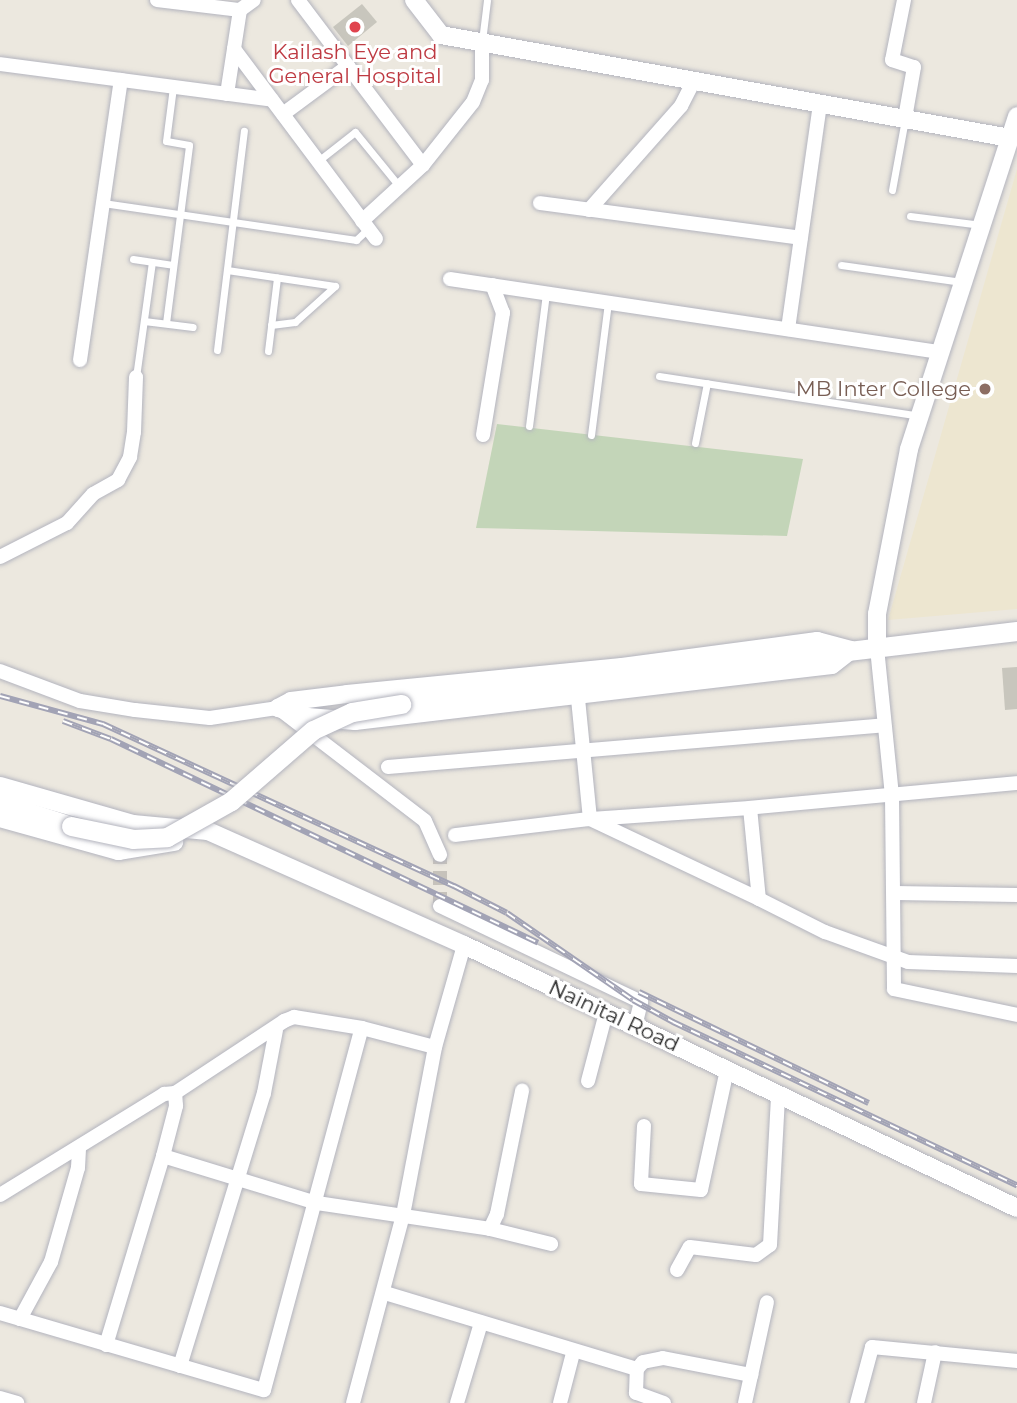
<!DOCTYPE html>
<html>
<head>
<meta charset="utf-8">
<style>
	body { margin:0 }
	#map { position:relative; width:1017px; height:1403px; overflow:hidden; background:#ece8df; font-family:Montserrat,sans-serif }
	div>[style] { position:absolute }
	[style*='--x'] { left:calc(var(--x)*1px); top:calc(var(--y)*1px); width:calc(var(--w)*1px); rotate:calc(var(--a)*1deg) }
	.education>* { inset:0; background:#ede6d0 }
	.cemetery>* { inset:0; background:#c3d5b8 }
	.building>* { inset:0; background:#c8c6bd }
	.minor-tunnel>* { height:14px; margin-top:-7px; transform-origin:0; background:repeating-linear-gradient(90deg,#c6c2bb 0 14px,transparent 0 21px) }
	.roads { filter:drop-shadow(0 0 2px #b3b4be) drop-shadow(0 0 2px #b3b4be) }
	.service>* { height:7px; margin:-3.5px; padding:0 3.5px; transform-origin:3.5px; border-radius:3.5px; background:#fff }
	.minor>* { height:14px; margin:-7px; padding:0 7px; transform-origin:7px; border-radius:7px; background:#fff }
	.tertiary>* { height:18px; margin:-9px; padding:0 9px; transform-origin:9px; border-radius:9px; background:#fff }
	.secondary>* { height:19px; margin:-9.5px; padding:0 9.5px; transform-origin:9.5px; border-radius:9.5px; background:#fff }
	.rail>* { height:6px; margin-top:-3px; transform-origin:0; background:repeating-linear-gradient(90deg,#fff 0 10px,#a2a3b5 0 20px); box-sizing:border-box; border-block:2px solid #a2a3b5 }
	.bridges { filter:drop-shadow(0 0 2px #b3b4be) drop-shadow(0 0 2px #b3b4be) }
	.secondary-bridge>* { height:19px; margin:-9.5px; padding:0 9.5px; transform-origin:9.5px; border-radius:9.5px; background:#fff }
	.dots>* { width:19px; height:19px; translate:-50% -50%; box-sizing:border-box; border:4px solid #fff; border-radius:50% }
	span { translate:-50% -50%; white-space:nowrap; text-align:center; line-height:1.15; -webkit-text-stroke:6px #fff; paint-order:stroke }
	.health-label { font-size:21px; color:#be3a42 }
	.education-label { font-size:21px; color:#785e54 }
	.right { translate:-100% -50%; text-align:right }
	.street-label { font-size:21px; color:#2c2c2c }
</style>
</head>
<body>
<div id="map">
	<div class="education">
		<i style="clip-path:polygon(1017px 169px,1017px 609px,888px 620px)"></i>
	</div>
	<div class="cemetery">
		<i style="clip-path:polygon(497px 424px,803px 459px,787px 536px,476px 528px)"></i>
	</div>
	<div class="building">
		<i style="clip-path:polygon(362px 4px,377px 22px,348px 46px,333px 27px)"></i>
		<i style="clip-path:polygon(1017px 667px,1017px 709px,1005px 710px,1002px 668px)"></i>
	</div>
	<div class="minor-tunnel">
		<i style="--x:440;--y:906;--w:51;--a:-90"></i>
	</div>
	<div class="roads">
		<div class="service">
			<i style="--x:482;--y:41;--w:41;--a:-83"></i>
			<i style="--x:318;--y:161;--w:47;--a:-38.1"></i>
			<i style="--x:355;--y:132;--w:70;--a:50.8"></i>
			<i style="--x:892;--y:190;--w:72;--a:-79.6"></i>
			<i style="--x:103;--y:203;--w:256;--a:8.3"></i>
			<i style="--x:356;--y:240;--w:16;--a:-43"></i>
			<i style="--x:910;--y:216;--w:72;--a:7.2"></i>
			<i style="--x:133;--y:259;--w:40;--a:8.5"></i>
			<i style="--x:841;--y:265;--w:122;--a:8"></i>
			<i style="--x:227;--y:270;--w:109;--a:8.4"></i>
			<i style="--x:144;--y:321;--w:49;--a:7"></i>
			<i style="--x:166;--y:323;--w:179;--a:-82.6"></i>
			<i style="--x:189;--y:145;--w:23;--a:-170"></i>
			<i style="--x:166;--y:141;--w:54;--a:-82.6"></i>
			<i style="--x:271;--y:325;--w:24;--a:-7"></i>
			<i style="--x:295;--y:322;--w:54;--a:-42"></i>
			<i style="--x:217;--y:350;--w:221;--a:-83"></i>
			<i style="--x:268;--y:351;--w:74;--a:-83"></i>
			<i style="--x:659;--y:376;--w:263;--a:8.7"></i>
			<i style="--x:136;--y:377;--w:116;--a:-82.1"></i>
			<i style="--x:529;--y:426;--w:134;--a:-82.7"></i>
			<i style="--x:591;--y:435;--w:133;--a:-82.7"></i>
			<i style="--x:695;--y:443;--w:61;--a:-78.7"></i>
		</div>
		<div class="minor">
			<i style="--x:157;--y:0;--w:84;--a:6.9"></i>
			<i style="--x:240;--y:10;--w:17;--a:-36"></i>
			<i style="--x:298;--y:0;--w:207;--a:52.9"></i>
			<i style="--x:904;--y:0;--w:61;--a:101.3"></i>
			<i style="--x:892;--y:60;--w:23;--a:18"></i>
			<i style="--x:914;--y:67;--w:52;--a:100"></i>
			<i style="--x:234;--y:49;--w:237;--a:53.2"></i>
			<i style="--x:0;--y:64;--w:274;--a:7.5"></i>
			<i style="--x:227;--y:94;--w:85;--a:-81.2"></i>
			<i style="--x:283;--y:114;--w:81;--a:-36.4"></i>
			<i style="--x:540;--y:203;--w:263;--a:7.6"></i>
			<i style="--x:589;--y:210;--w:139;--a:-48.5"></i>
			<i style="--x:681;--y:106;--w:30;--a:-63"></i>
			<i style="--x:362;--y:221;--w:83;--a:-42.6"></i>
			<i style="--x:423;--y:165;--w:80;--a:-51.6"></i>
			<i style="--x:473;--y:102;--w:24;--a:-68"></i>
			<i style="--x:482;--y:80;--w:38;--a:-90"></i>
			<i style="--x:450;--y:279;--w:495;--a:8.5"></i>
			<i style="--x:788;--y:329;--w:228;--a:-81.9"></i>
			<i style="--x:80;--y:360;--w:283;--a:-81.7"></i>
			<i style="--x:483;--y:435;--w:124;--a:-80.7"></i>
			<i style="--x:503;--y:313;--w:30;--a:-111"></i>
			<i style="--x:0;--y:557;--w:75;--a:-26.9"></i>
			<i style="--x:67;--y:523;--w:39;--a:-48"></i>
			<i style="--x:93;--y:494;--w:29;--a:-29"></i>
			<i style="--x:118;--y:480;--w:26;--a:-62"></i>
			<i style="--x:130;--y:457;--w:25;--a:-81"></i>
			<i style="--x:134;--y:432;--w:55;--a:-87.9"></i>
			<i style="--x:877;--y:648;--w:149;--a:84.2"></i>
			<i style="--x:892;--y:796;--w:193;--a:89.4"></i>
			<i style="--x:894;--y:989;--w:126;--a:11.9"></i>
			<i style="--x:0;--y:671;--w:85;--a:20.6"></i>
			<i style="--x:80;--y:701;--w:56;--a:9.3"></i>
			<i style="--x:135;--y:710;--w:75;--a:6.1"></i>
			<i style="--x:210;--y:718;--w:69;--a:-8.4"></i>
			<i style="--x:278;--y:708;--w:185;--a:37.5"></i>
			<i style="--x:425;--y:821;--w:37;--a:66"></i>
			<i style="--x:388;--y:767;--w:498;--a:-4.8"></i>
			<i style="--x:1017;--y:783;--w:268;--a:174.7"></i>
			<i style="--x:750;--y:808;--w:91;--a:84.4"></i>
			<i style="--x:759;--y:899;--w:74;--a:26.6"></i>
			<i style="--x:825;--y:932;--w:88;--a:19.9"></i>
			<i style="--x:908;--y:962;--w:109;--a:2.1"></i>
			<i style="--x:590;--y:819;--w:187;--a:25.3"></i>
			<i style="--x:591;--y:819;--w:159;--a:-4"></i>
			<i style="--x:455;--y:835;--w:136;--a:-6.8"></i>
			<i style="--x:590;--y:819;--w:122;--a:-95.7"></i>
			<i style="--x:895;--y:893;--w:122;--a:0.9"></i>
			<i style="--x:440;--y:906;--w:223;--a:25.5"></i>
			<i style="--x:641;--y:1002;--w:25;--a:104"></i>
			<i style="--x:588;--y:1081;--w:70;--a:-75.2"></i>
			<i style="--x:644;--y:1126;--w:58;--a:93"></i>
			<i style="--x:641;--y:1184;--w:60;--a:5.7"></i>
			<i style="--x:701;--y:1190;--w:123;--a:-77.8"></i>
			<i style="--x:163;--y:1156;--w:161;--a:17"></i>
			<i style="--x:317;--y:1203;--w:175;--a:8.5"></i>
			<i style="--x:490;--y:1229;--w:63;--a:13.8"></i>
			<i style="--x:0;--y:1195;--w:193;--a:-31.6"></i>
			<i style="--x:164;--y:1094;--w:11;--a:-5"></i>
			<i style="--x:175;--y:1093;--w:131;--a:-33.4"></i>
			<i style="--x:284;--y:1021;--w:11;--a:-22"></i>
			<i style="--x:294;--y:1017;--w:69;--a:9.2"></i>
			<i style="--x:490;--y:1229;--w:17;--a:-65"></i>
			<i style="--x:497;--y:1214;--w:126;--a:-78.5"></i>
			<i style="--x:677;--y:1270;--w:26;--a:-61"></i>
			<i style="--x:690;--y:1247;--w:66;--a:6.9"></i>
			<i style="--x:756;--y:1255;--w:17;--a:-36"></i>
			<i style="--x:770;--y:1245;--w:150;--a:-86.9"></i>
			<i style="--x:385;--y:1293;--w:263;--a:16.8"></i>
			<i style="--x:0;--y:1313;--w:275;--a:16.3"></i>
			<i style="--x:264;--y:1390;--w:375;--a:-74.9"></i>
			<i style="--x:362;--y:1028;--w:75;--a:14.6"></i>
			<i style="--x:435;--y:1047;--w:106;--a:-74.1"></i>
			<i style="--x:20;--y:1319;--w:65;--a:-61.5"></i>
			<i style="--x:51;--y:1262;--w:98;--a:-74"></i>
			<i style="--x:78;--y:1168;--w:21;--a:-87"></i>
			<i style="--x:106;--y:1345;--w:197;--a:-73.2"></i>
			<i style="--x:163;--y:1156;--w:52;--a:-75.4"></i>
			<i style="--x:176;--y:1106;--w:13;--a:-94"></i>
			<i style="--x:180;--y:1366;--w:286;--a:-72.9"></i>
			<i style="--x:264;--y:1093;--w:64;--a:-79.2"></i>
			<i style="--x:0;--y:1398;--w:18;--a:16"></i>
			<i style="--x:353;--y:1403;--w:195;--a:-75.1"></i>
			<i style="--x:403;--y:1215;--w:171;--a:-79.2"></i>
			<i style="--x:457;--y:1403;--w:84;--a:-73.3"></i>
			<i style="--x:560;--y:1403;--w:52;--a:-75.4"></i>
			<i style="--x:664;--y:1403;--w:30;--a:-160"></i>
			<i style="--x:636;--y:1393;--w:24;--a:-88"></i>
			<i style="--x:637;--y:1369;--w:9;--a:-49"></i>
			<i style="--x:643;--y:1362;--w:20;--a:-11"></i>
			<i style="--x:663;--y:1358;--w:90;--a:10.9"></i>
			<i style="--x:745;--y:1403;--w:103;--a:-77.7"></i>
			<i style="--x:857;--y:1403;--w:58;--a:-75"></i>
			<i style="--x:872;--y:1347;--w:146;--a:5.5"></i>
			<i style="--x:924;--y:1403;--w:52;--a:-77.8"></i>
		</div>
		<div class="tertiary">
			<i style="--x:414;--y:0;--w:44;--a:52.4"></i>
			<i style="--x:441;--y:35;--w:578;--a:10.26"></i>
			<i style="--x:877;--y:648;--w:34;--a:-90"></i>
			<i style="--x:877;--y:614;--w:168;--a:-79"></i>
			<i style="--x:909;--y:449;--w:350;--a:-72"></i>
			<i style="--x:278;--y:708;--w:31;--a:17"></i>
			<i style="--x:308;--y:717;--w:47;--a:4.9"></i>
			<i style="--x:355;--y:721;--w:480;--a:-6.7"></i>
			<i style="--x:832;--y:665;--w:24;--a:-38"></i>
			<i style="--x:278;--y:708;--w:15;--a:-28"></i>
			<i style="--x:291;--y:701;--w:56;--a:-7.1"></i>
			<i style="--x:347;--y:694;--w:276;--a:-5.6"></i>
			<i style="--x:622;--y:667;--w:197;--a:-7.6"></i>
			<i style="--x:817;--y:641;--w:35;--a:15"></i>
			<i style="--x:0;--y:786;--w:138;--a:15.9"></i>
			<i style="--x:133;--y:824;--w:75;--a:5.3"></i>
			<i style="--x:208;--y:831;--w:280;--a:24"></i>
			<i style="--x:464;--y:945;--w:612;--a:25.44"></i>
			<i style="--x:0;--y:818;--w:123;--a:15.6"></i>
			<i style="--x:118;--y:851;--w:57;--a:-9.1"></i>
		</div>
		<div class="secondary">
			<i style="--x:401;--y:704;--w:620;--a:-6.76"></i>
			<i style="--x:0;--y:803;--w:75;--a:17.9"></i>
		</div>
	</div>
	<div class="rail">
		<i style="--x:0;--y:696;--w:107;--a:15.2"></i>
		<i style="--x:103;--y:724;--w:387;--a:24.8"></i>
		<i style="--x:454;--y:886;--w:59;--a:27"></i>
		<i style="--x:507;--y:913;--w:153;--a:34.6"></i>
		<i style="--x:633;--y:1000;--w:46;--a:28.8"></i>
		<i style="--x:673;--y:1022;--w:381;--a:25.4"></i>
		<i style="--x:63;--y:721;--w:51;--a:20.6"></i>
		<i style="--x:111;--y:739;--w:473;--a:25.5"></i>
		<i style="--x:639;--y:992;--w:255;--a:25.8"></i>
	</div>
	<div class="bridges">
		<div class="secondary-bridge">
			<i style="--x:71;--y:826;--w:63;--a:11.8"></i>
			<i style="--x:133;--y:839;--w:34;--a:-3"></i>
			<i style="--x:167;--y:837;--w:73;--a:-29.4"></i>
			<i style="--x:231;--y:801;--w:108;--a:-40.9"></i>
			<i style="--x:313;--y:730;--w:43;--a:-24.8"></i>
			<i style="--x:352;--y:712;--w:50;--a:-9.3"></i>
		</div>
	</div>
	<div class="dots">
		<i style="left:355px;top:27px;background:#e0444e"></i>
		<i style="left:985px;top:389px;background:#8d6e63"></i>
	</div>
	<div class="health-label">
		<span style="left:355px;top:64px">Kailash Eye and<br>General Hospital</span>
	</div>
	<div class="education-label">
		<span class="right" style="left:971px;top:389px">MB Inter College</span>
	</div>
	<div class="street-label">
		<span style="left:614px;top:1016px;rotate:25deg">Nainital Road</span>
	</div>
</div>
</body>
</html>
